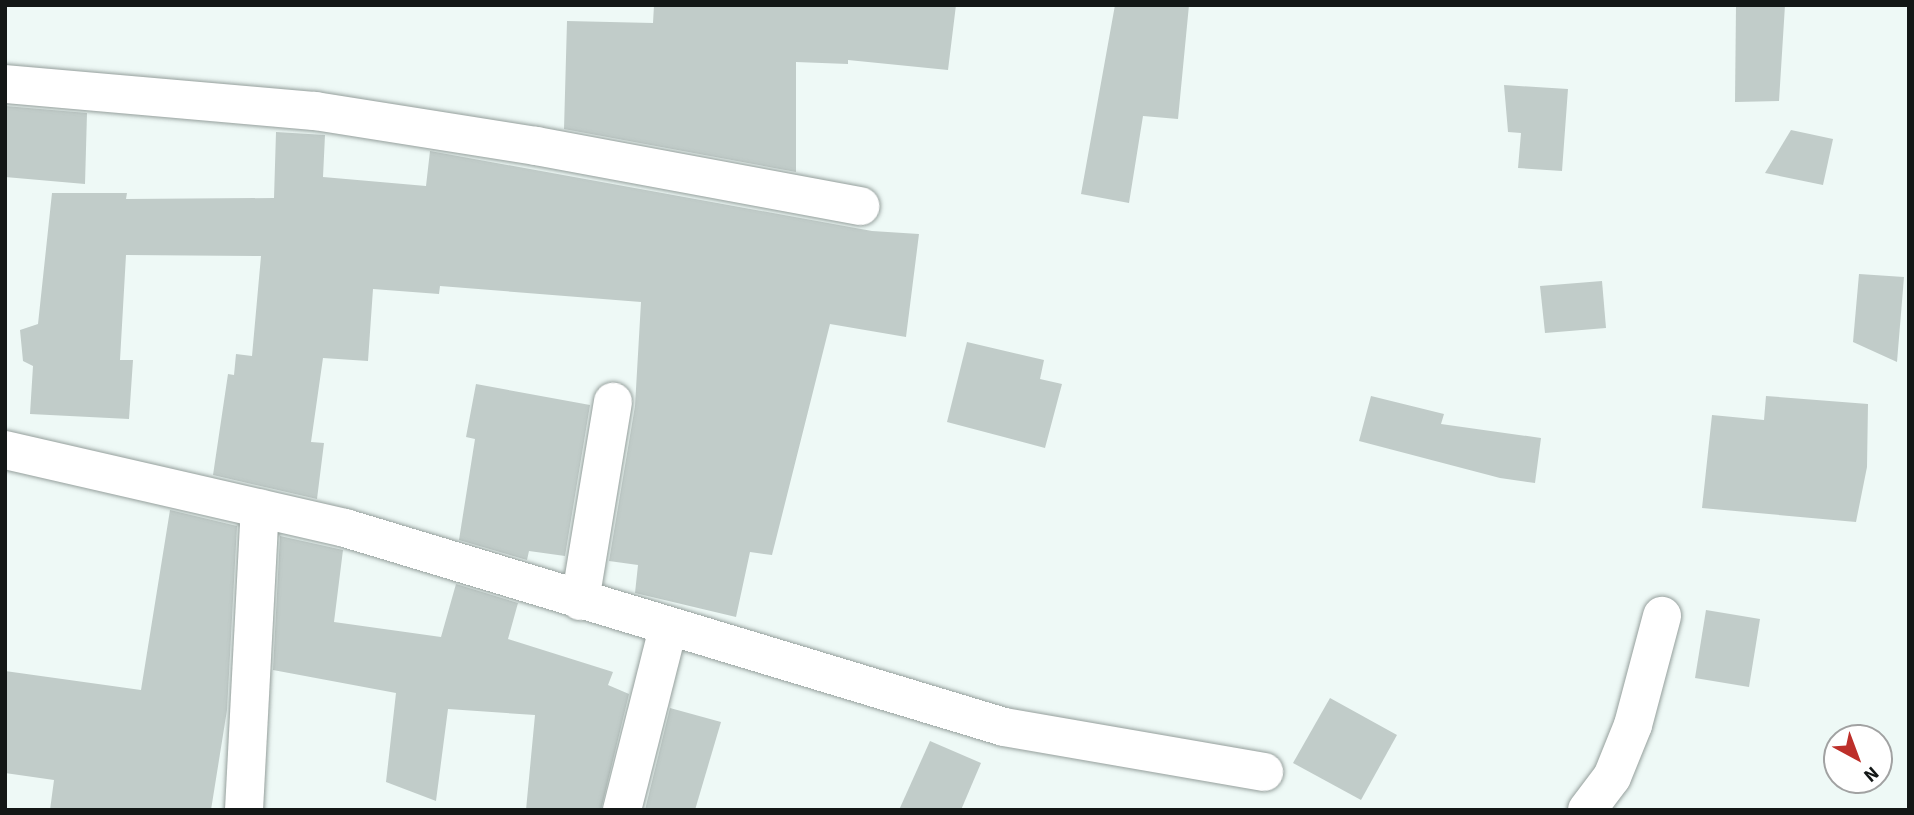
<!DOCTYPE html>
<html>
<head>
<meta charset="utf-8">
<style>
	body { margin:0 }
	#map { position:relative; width:1914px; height:815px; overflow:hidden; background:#eef9f6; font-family:"Source Sans 3",sans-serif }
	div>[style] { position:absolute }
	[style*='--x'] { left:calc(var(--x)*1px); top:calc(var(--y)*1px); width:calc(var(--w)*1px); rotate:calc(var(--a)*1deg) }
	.building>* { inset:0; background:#c1ccc9 }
	.roads { filter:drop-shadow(0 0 2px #959f9c) drop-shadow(0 0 2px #959f9c) }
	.minor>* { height:38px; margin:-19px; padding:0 19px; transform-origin:19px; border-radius:19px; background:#fff }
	span { translate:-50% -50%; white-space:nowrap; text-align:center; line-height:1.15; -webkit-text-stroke:7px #fff; paint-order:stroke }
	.frame { position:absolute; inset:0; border:7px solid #131716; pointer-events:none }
	.north { position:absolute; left:1823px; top:724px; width:70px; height:70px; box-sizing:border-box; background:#fff; border:2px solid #a1a2a2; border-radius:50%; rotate:139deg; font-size:19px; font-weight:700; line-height:28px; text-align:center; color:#131716 }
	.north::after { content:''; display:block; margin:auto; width:24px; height:32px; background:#bd2f2a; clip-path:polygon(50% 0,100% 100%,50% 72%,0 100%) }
</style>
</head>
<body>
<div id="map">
	<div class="building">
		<i style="clip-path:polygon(654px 5px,956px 5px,948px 70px,848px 60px,848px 64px,796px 62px,796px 172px,564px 129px,567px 21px,653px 23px)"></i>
		<i style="clip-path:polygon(1115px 5px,1189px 5px,1178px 119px,1143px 116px,1129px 203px,1081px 194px)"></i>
		<i style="clip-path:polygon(1736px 5px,1785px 5px,1779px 101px,1735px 102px)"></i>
		<i style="clip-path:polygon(1504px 85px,1568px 89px,1562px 171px,1518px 168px,1521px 133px,1508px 132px)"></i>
		<i style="clip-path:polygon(5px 106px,87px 113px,85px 184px,5px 177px)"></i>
		<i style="clip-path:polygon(1791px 130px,1833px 139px,1823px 185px,1765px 173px)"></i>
		<i style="clip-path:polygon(276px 132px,325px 135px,323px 177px,426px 186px,430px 151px,872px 231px,919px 234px,906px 337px,830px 324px,772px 555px,750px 552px,736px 617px,635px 593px,638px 565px,609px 561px,635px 406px,641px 302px,440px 286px,439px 294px,373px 289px,368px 361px,323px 358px,311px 442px,324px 443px,317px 499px,213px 475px,228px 374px,234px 375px,236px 354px,252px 356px,261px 256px,126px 255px,120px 360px,133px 360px,129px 419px,30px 414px,33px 366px,23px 361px,20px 330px,38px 324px,52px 193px,127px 193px,126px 199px,274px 198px)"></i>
		<i style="clip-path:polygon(1859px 274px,1904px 277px,1897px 362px,1853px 342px)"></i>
		<i style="clip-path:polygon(1602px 281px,1606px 328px,1545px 333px,1540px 286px)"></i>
		<i style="clip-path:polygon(967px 342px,1044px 360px,1040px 379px,1062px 384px,1045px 448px,947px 422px)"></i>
		<i style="clip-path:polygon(476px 384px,590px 405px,565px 556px,529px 551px,527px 560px,459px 540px,475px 439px,466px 437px)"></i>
		<i style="clip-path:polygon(1371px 396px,1444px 414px,1441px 424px,1541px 438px,1535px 483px,1500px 478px,1359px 441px)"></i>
		<i style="clip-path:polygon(1766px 396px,1868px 404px,1867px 467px,1856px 522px,1702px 508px,1712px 415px,1764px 420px)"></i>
		<i style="clip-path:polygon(170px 510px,237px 526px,227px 710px,211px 810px,50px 810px,54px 780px,5px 773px,5px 671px,141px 690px)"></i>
		<i style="clip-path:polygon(280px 536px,343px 550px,334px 622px,441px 637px,456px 584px,518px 603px,508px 639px,613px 672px,608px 685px,629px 694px,601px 810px,526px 810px,535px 715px,448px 709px,436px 801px,386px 782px,396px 693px,273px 670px)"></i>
		<i style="clip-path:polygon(1706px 610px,1760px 619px,1749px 687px,1695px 678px)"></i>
		<i style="clip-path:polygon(1330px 698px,1397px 735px,1361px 800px,1293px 763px)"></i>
		<i style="clip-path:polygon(670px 708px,721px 722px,695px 810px,645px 810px)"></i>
		<i style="clip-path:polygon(930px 741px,981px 763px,961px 810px,899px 810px)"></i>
	</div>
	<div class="roads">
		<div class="minor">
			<i style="--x:5;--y:84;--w:311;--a:5"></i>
			<i style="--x:315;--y:111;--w:224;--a:9"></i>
			<i style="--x:536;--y:146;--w:330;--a:10.5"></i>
			<i style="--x:5;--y:450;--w:349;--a:12.9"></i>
			<i style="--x:345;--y:528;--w:688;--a:16.8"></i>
			<i style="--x:1004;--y:727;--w:264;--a:9.8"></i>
			<i style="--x:580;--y:601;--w:202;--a:-80.6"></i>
			<i style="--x:244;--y:810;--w:302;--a:-87"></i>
			<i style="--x:622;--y:810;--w:188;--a:-75.8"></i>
			<i style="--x:1587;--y:810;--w:41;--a:-52.9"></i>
			<i style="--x:1612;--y:777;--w:56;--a:-68"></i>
			<i style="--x:1633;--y:725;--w:113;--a:-75.1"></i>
		</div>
	</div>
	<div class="frame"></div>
	<div class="north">N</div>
</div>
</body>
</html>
